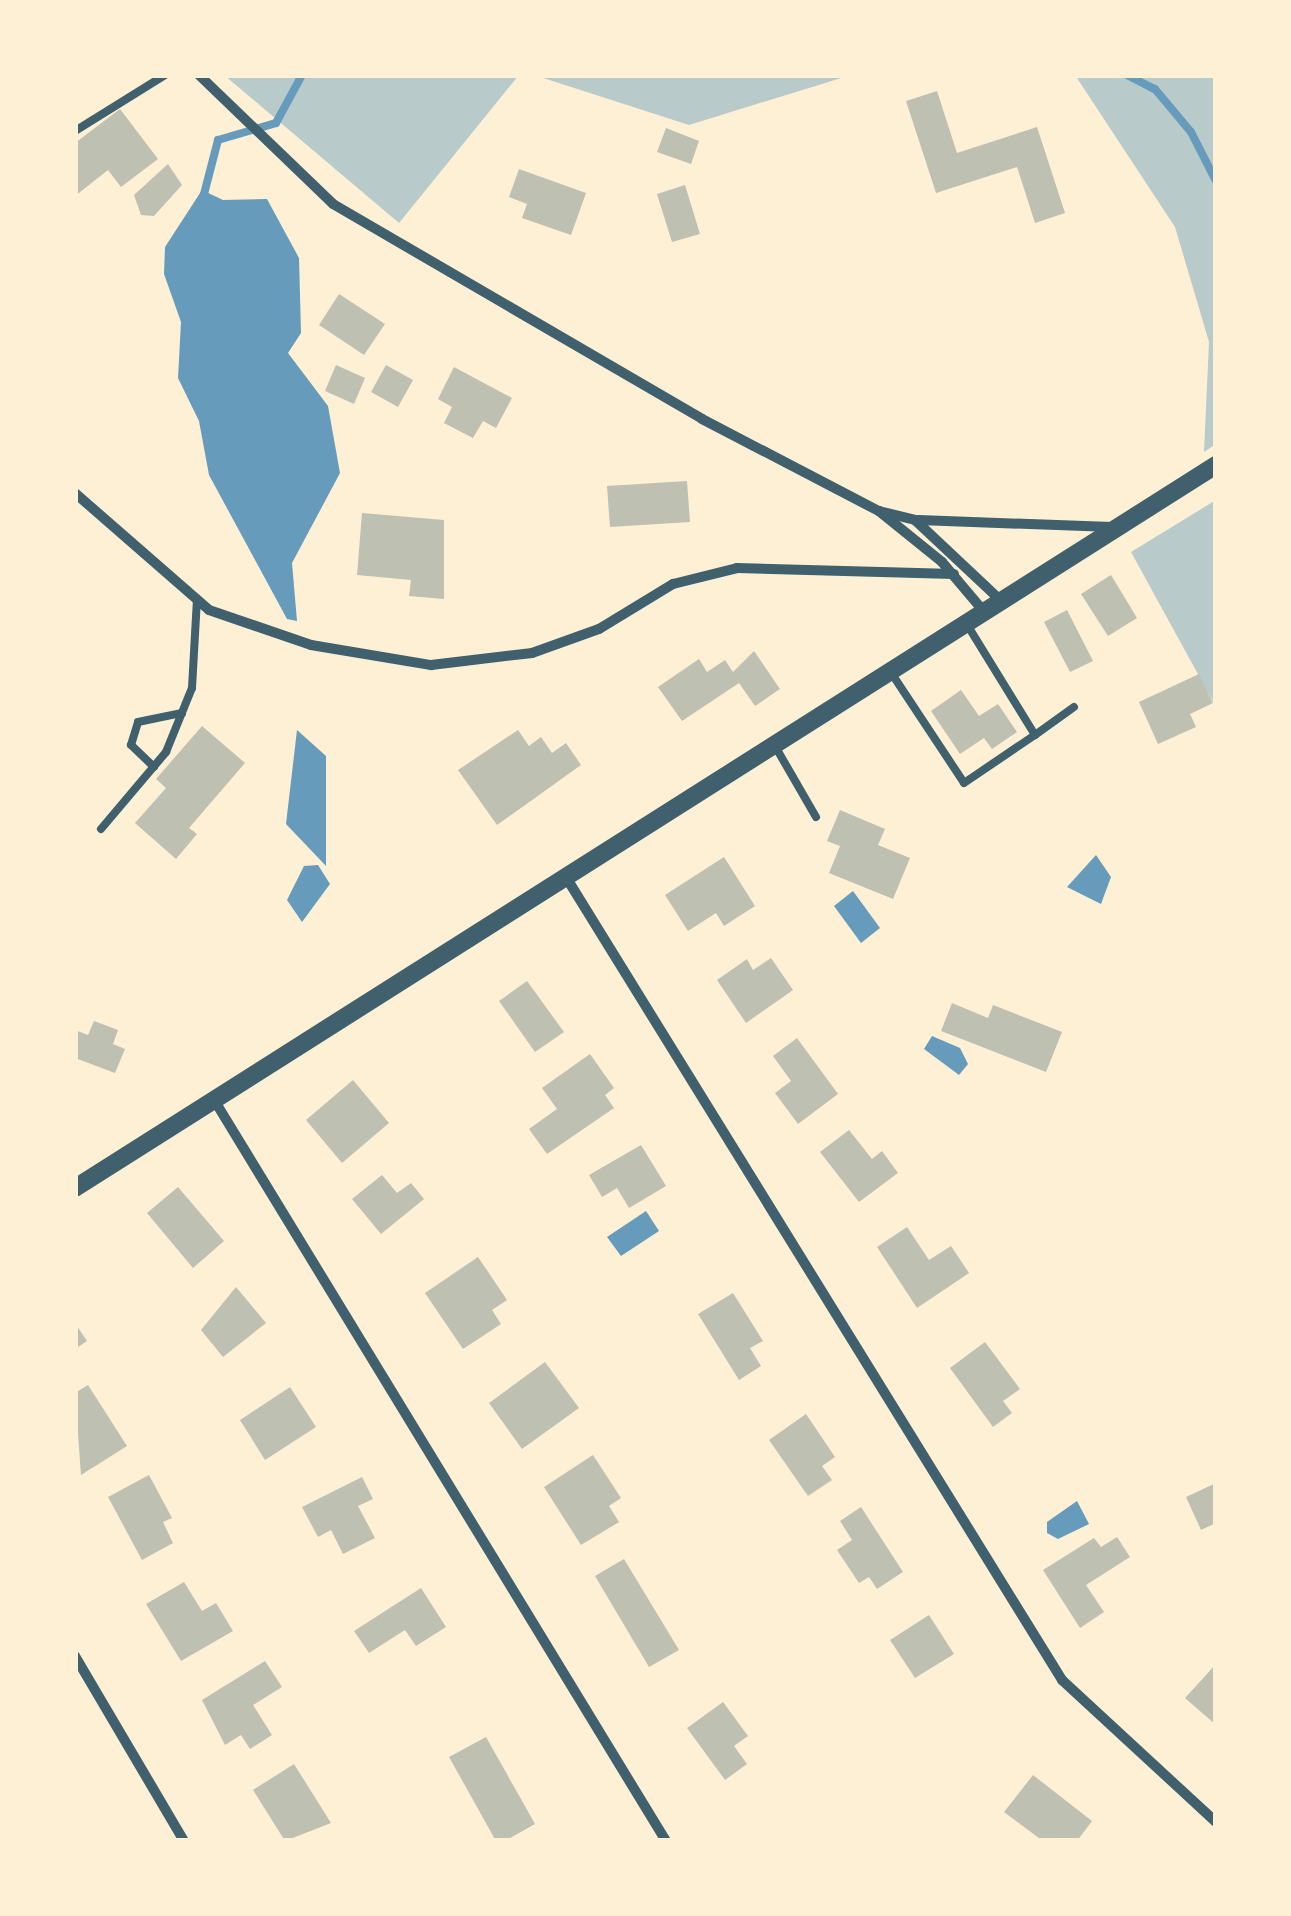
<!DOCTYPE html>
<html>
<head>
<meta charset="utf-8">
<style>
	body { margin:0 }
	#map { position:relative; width:1291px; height:1916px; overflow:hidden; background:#fdf0d5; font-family:"Archivo Narrow",sans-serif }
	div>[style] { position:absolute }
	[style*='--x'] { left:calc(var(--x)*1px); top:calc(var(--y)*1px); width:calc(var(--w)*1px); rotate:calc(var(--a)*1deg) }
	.green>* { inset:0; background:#b9caca }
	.water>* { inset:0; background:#669bbc }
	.stream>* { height:8px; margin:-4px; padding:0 4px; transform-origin:4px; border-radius:4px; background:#669bbc }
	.building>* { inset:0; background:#bec0b2 }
	.service>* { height:8px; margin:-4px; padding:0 4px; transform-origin:4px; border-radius:4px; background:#3f606c }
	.minor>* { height:10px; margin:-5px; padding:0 5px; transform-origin:5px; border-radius:5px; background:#3f606c }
	.tertiary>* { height:18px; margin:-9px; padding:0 9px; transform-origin:9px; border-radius:9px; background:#3f606c }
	span { translate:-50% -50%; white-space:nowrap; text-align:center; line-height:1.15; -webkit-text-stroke:8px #fdf0d5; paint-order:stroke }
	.frame { position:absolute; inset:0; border:78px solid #fdf0d5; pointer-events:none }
</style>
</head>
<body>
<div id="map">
	<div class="green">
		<i style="clip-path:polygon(224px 75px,519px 75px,399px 223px)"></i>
		<i style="clip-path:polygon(534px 75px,851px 75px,689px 125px)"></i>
		<i style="clip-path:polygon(1075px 75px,1216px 75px,1216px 444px,1204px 452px,1209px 342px,1175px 227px)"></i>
		<i style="clip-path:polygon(1216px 500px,1216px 707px,1131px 552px)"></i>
	</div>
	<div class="water">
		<i style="clip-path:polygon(202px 190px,223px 200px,267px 199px,299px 258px,301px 333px,288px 353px,328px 406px,340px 473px,292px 563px,297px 621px,287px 619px,209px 475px,199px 421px,178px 378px,181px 322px,164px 274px,165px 247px)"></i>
		<i style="clip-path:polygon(297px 730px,326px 756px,326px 866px,286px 824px)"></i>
		<i style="clip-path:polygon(1096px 855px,1111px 877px,1101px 904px,1067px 887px)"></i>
		<i style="clip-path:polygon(304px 866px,318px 865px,330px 884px,302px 922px,287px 900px)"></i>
		<i style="clip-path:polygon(853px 891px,880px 928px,861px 943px,834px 906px)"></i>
		<i style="clip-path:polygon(932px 1036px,960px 1048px,968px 1064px,959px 1075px,924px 1049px)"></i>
		<i style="clip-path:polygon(646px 1211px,659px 1231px,621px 1256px,607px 1237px)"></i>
		<i style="clip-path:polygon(1077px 1501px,1089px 1524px,1058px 1539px,1047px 1533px,1047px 1522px)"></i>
	</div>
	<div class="stream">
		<i style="--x:1127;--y:75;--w:31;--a:27"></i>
		<i style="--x:1155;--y:89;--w:56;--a:50.1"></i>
		<i style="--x:1191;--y:132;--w:55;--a:63"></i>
		<i style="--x:203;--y:198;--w:60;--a:-75.5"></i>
		<i style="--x:218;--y:140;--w:60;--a:-16.3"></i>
		<i style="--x:276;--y:123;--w:55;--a:-61.6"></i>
	</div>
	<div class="building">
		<i style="clip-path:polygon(937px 91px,957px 153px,1037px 127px,1065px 213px,1035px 223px,1017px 167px,936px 193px,906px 101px)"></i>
		<i style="clip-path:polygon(120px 109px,158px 159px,121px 187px,108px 170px,75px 196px,75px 143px)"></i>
		<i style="clip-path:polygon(666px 128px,699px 141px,691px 164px,657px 152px)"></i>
		<i style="clip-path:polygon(168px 164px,182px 185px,154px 216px,141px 215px,134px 195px)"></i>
		<i style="clip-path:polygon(519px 169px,586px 193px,571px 235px,522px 218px,527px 204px,509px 197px)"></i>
		<i style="clip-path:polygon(685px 185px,700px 234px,672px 242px,657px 194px)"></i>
		<i style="clip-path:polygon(339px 294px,385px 324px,364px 355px,319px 325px)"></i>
		<i style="clip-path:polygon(336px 365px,365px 378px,354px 404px,325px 391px)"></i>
		<i style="clip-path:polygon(386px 365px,413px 380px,398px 407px,371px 392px)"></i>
		<i style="clip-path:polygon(454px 367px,512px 398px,496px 428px,483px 421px,473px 438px,444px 423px,452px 407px,438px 399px)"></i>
		<i style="clip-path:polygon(687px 481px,690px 522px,610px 527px,607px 486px)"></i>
		<i style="clip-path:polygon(362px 513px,444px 520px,444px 599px,409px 596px,411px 580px,357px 575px)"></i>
		<i style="clip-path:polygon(1111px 575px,1137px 618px,1108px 636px,1081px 594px)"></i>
		<i style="clip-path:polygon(1067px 610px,1093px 661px,1070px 672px,1044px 622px)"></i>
		<i style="clip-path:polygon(754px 651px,780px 689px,755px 706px,739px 683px,682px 721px,658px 687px,699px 659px,707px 672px,725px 660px,733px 672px)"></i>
		<i style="clip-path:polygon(1199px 674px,1213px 703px,1190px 714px,1196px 727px,1158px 744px,1139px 702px)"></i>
		<i style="clip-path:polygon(961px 690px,979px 716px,998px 704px,1017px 732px,992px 749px,984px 738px,960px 754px,931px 711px)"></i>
		<i style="clip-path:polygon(202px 726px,245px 763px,189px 828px,197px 834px,176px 859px,135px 823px,166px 788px,156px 779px)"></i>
		<i style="clip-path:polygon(518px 730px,529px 746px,541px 737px,552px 753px,566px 743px,581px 765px,497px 825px,458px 770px)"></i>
		<i style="clip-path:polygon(840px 810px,885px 829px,878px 845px,910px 858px,893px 899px,829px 873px,840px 846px,827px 841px)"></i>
		<i style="clip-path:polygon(724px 857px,755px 906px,724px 926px,716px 913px,688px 931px,665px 895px)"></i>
		<i style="clip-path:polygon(771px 958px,793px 990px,746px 1023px,717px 980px,747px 959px,753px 970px)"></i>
		<i style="clip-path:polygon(527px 981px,564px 1032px,535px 1052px,499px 1001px)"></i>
		<i style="clip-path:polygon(952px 1003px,988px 1018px,993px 1005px,1062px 1032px,1046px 1072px,941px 1031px)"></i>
		<i style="clip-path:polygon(94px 1021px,118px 1030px,113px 1044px,125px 1049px,115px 1073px,75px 1058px,75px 1030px,88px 1035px)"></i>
		<i style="clip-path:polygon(797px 1038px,838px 1094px,798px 1124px,775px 1093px,791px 1081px,773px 1056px)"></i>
		<i style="clip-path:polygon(590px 1054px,614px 1088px,605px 1095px,614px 1108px,547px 1154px,529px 1129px,557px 1109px,542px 1088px)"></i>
		<i style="clip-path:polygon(353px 1080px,389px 1123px,342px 1163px,306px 1120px)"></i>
		<i style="clip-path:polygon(849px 1130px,872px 1159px,882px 1151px,898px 1173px,859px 1202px,820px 1152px)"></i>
		<i style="clip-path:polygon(641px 1145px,666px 1186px,629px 1208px,617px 1188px,602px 1197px,589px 1175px)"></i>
		<i style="clip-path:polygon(382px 1175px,397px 1193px,411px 1183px,424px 1199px,381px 1234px,352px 1199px)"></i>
		<i style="clip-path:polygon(178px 1187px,224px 1241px,193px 1268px,147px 1213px)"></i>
		<i style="clip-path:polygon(907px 1227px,929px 1260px,951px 1246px,969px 1273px,917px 1308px,877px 1247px)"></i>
		<i style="clip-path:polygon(478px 1257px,507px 1300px,492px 1310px,501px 1324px,463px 1349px,425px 1293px)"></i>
		<i style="clip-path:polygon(236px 1287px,266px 1323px,223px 1357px,201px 1330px)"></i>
		<i style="clip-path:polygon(733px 1293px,763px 1341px,750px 1348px,761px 1366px,739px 1380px,698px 1314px)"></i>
		<i style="clip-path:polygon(75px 1323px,87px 1341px,75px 1349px)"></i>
		<i style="clip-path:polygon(985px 1342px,1020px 1389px,1003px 1401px,1012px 1413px,993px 1427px,950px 1368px)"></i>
		<i style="clip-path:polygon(545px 1362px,579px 1408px,522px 1449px,489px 1403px)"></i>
		<i style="clip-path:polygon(88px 1385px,127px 1446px,81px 1475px,75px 1393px)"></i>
		<i style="clip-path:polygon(290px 1387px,316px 1427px,265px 1460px,240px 1420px)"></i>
		<i style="clip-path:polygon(806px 1414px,835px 1457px,822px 1466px,832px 1480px,808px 1496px,769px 1440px)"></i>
		<i style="clip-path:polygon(593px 1455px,621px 1498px,609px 1506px,619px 1522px,581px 1545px,544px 1487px)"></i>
		<i style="clip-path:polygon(149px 1475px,172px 1518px,163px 1522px,173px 1543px,142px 1560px,108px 1497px)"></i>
		<i style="clip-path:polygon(362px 1477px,373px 1499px,358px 1506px,375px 1538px,343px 1554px,331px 1530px,318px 1537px,302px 1507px)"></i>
		<i style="clip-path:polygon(1216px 1483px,1216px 1523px,1201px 1530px,1186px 1497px)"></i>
		<i style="clip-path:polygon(861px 1507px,903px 1572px,877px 1589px,869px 1577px,859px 1583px,837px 1550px,852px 1540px,840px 1521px)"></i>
		<i style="clip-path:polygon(1117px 1537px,1130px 1557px,1086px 1585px,1104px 1612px,1080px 1628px,1043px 1570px,1094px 1538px,1101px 1547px)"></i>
		<i style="clip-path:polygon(624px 1559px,679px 1650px,649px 1667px,595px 1576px)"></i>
		<i style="clip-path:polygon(184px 1582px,202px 1611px,216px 1603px,233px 1631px,181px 1661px,146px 1604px)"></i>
		<i style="clip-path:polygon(421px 1588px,446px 1627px,416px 1646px,405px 1630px,369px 1653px,354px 1631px)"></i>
		<i style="clip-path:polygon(929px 1615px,954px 1654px,915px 1678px,890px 1640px)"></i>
		<i style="clip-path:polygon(265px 1661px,282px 1687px,253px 1705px,272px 1735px,250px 1749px,241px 1735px,225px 1745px,202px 1700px)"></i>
		<i style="clip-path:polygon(1216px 1664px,1216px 1725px,1185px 1698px)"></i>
		<i style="clip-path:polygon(723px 1702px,748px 1736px,734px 1746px,747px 1764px,725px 1780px,687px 1728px)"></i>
		<i style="clip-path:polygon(486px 1737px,535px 1824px,505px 1841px,496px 1841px,449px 1757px)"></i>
		<i style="clip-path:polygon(294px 1764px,331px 1823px,285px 1841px,253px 1790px)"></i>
		<i style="clip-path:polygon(1033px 1775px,1092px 1821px,1077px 1841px,1043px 1841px,1004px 1812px)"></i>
	</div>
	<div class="service">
		<i style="--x:75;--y:131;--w:106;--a:-31.9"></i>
		<i style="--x:890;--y:671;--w:134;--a:56.5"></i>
		<i style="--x:964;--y:783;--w:86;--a:-34.1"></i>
		<i style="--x:1035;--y:735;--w:132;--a:-121.6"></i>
		<i style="--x:1035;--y:735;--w:48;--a:-35.7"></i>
		<i style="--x:775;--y:746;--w:82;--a:60"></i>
		<i style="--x:154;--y:767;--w:32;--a:-136"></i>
		<i style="--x:131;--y:745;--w:24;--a:-73"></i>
		<i style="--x:138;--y:722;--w:45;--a:-11.6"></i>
		<i style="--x:101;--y:829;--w:101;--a:-49.8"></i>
		<i style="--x:166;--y:752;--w:69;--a:-67.9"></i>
		<i style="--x:192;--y:688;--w:89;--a:-86.8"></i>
	</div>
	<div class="minor">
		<i style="--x:199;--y:75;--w:186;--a:43.9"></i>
		<i style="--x:333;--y:204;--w:427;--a:30.2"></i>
		<i style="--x:702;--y:419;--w:199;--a:27.5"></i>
		<i style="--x:879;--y:511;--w:37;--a:14"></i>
		<i style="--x:915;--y:520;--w:112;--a:43.2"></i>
		<i style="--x:75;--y:493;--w:178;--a:41.1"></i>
		<i style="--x:209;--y:610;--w:108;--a:18.9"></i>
		<i style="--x:311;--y:645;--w:122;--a:9.5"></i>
		<i style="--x:431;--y:665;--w:102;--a:-6.8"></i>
		<i style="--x:532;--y:653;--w:71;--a:-19.7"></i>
		<i style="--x:599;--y:629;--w:87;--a:-31.3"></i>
		<i style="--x:673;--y:584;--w:66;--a:-14"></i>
		<i style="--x:737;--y:568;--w:217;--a:1.6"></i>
		<i style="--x:879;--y:511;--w:81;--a:39"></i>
		<i style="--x:942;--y:562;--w:59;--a:49.8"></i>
		<i style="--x:919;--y:520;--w:193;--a:2.1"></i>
		<i style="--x:569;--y:882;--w:938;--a:58.29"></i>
		<i style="--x:1062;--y:1680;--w:209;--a:42.7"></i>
		<i style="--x:216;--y:1103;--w:864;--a:58.63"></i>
		<i style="--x:75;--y:1656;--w:215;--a:59.5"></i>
	</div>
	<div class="tertiary">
		<i style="--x:75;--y:1188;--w:1351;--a:-32.36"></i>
	</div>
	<div class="frame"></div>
</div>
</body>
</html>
